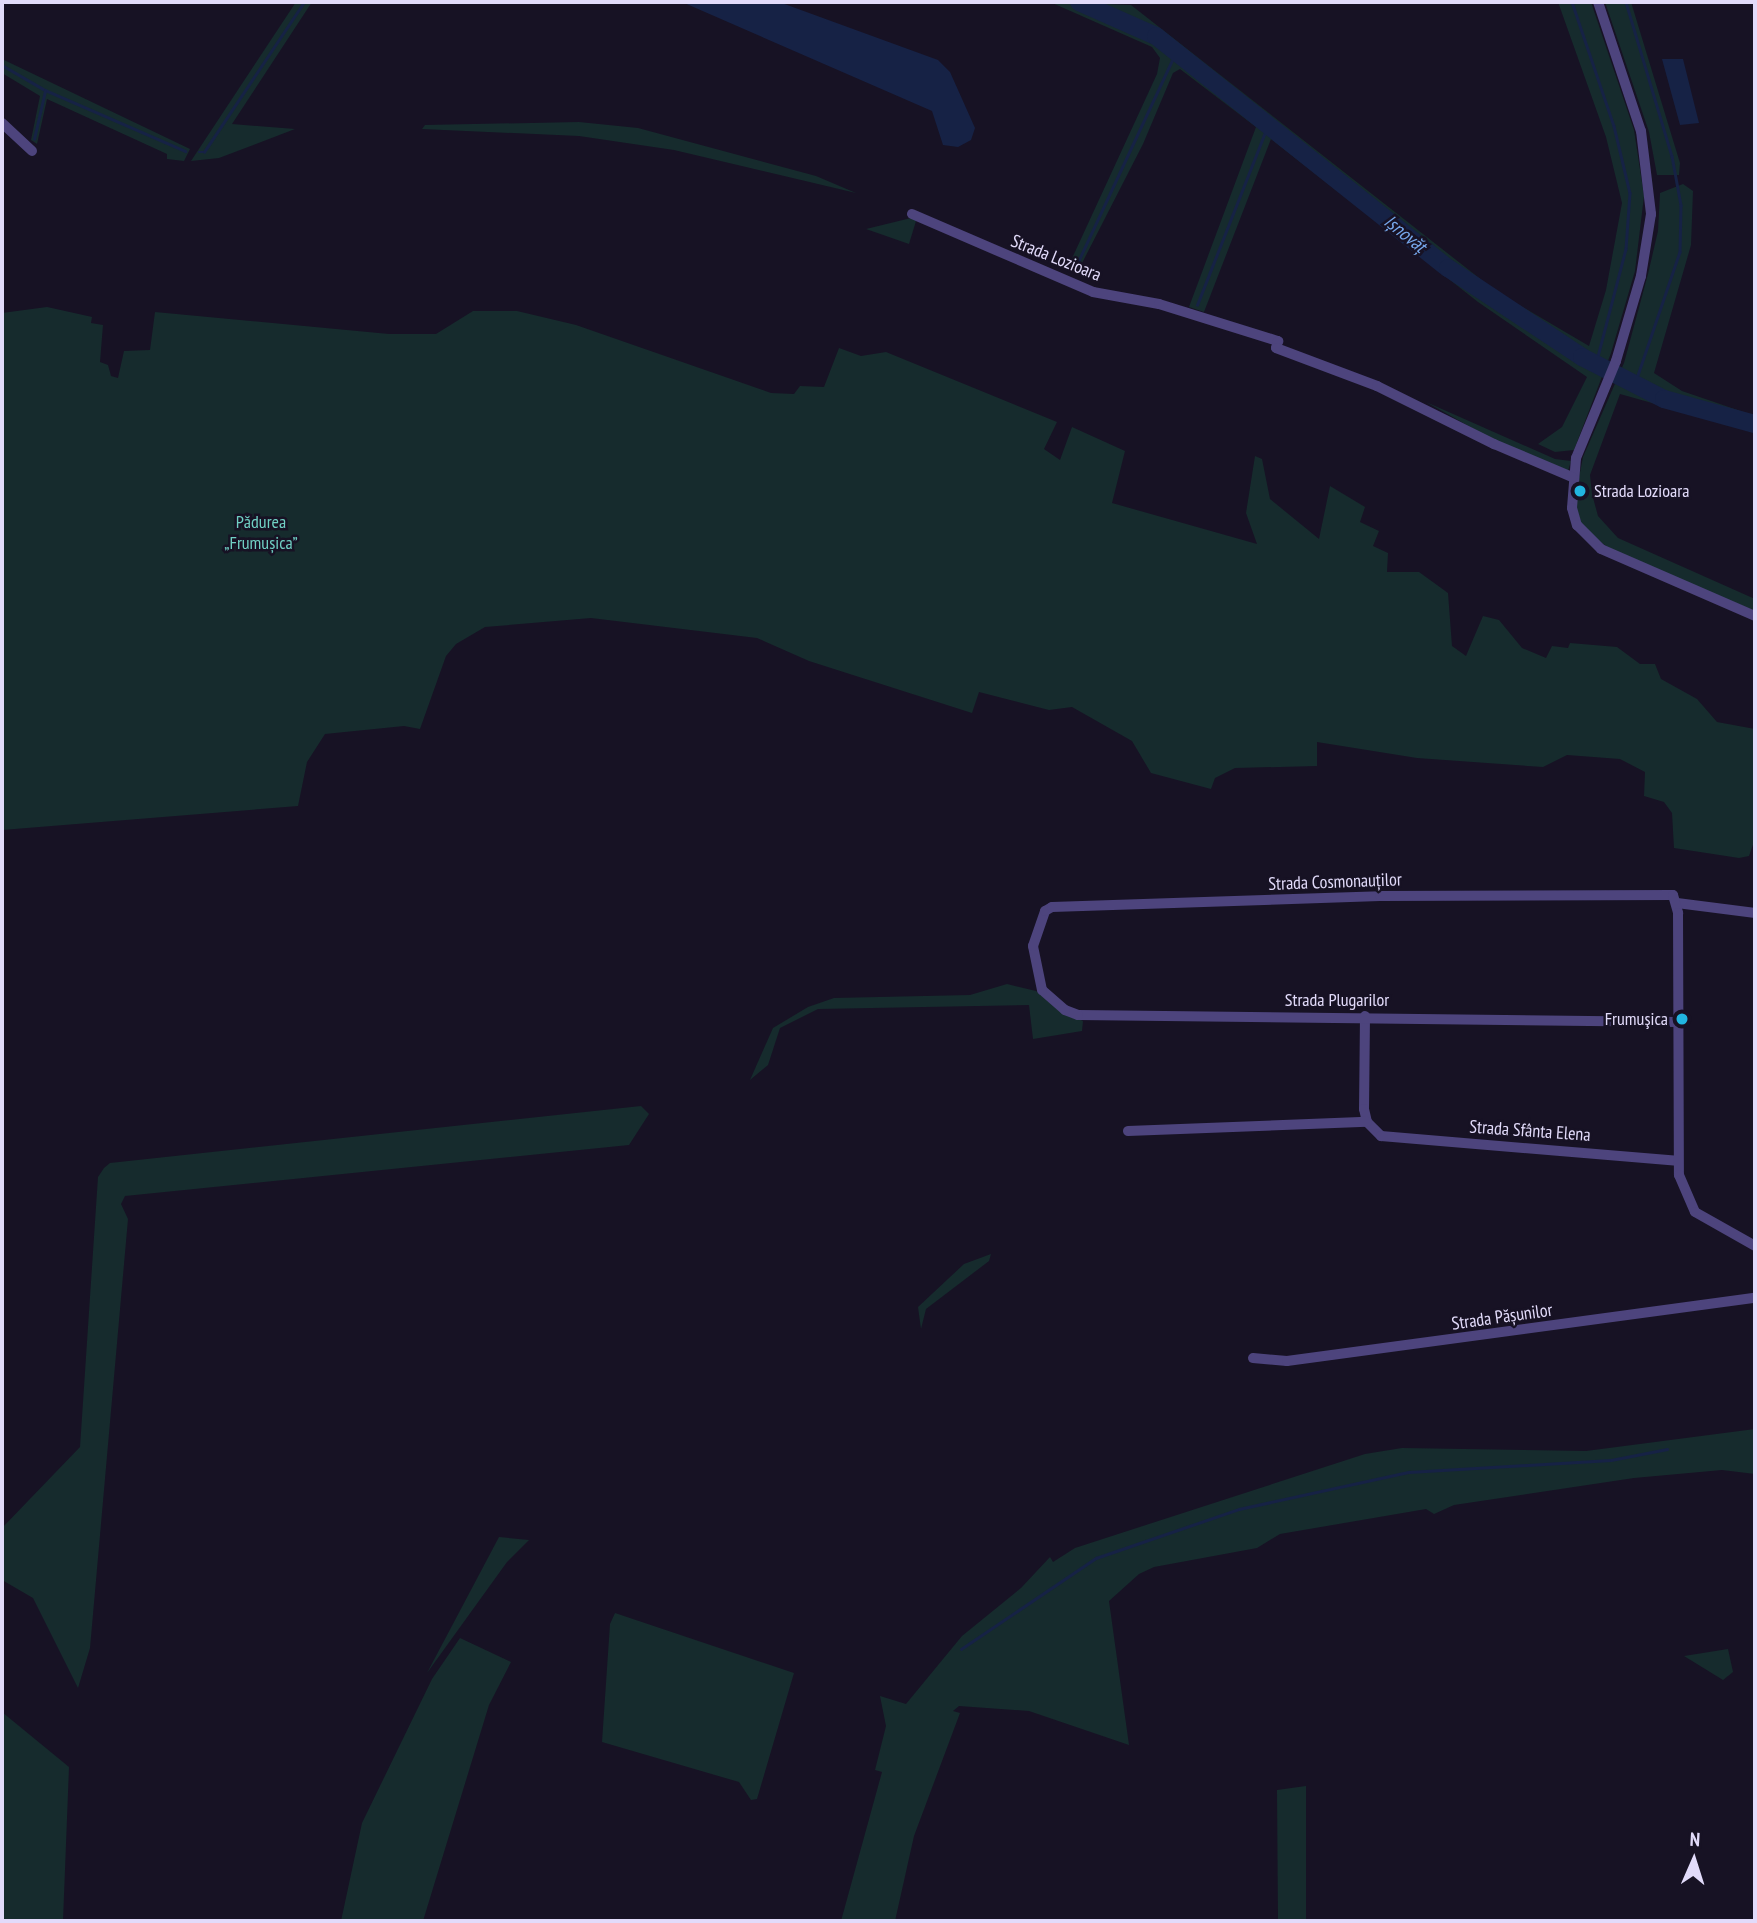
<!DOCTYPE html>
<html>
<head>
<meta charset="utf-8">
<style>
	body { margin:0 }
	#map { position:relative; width:1757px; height:1923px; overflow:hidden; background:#171224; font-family:"PT Sans Narrow",sans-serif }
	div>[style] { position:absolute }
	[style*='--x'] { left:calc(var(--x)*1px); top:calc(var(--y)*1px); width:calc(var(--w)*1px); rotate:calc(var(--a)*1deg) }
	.green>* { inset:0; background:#162b2d }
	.water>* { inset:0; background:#162245 }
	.stream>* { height:2.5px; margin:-1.25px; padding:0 1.25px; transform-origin:1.25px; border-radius:1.25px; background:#162245 }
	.river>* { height:18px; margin:-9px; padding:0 9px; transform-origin:9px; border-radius:9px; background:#162245 }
	.minor>* { height:10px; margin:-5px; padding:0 5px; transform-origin:5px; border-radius:5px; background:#4d447d }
	.dots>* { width:19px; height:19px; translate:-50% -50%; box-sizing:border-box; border:4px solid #171224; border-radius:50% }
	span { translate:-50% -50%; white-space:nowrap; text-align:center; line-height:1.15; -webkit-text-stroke:5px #171224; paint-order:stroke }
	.street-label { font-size:18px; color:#e2dbfa }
	.poi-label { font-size:18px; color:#e2dbfa }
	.left { translate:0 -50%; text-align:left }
	.right { translate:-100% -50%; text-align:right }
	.park-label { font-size:18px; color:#70d0c4 }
	.water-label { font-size:19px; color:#77a8ec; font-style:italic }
	.frame { position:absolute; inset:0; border:4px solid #e2dbfa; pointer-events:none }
	.north { position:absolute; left:1659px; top:1825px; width:70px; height:70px; -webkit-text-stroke:5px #171224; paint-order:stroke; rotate:3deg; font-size:19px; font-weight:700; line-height:28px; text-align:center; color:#e2dbfa }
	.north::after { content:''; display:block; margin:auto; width:24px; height:32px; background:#e2dbfa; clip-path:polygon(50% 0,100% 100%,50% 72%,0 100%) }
</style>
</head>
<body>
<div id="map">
	<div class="green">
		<i style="clip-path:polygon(296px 2px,312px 2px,232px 124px,295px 129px,219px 158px,191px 161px)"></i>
		<i style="clip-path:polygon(1050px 2px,1131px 5px,1497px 292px,1589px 346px,1606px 290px,1622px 203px,1606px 137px,1558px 2px,1591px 2px,1634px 130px,1644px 196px,1635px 271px,1611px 353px,1574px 450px,1555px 452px,1538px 444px,1562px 427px,1587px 377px,1478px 302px,1271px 139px,1204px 312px,1189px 307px,1256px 127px,1180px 69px,1173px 73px,1143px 144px,1078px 271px,1068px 267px,1157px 74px,1160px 58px,1152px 47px)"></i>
		<i style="clip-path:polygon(1605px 2px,1631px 2px,1680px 163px,1679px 175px,1657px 175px,1649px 132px)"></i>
		<i style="clip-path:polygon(2px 59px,190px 149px,184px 161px,167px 159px,167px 154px,47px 99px,37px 144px,31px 140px,40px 96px,2px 73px)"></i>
		<i style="clip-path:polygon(579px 122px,638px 128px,816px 176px,856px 193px,674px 150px,579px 136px,422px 129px,425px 125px)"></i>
		<i style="clip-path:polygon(1683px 184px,1693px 191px,1691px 245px,1654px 373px,1682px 391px,1755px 416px,1755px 432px,1620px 394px,1590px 475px,1592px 494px,1598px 516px,1618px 538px,1755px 599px,1755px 611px,1611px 550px,1583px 528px,1577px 510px,1576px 493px,1583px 457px,1624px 363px,1648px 274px,1658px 231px,1660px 193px)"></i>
		<i style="clip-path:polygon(911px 218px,916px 221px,909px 244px,866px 229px)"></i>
		<i style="clip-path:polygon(47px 307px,92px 317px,91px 323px,103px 325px,100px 362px,108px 365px,111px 376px,118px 378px,124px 351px,150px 350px,155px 312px,389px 334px,436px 334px,473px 311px,517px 311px,576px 325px,771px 393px,794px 394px,800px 386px,824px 387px,839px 348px,861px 356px,886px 352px,1057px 422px,1044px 449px,1060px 460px,1072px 427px,1125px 451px,1112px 503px,1257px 544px,1246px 513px,1255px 456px,1262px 459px,1270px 499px,1319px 539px,1330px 486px,1365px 507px,1360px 522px,1379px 531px,1373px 546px,1388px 553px,1387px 572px,1419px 572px,1448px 593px,1452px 646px,1466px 656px,1483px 616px,1499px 620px,1522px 648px,1546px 658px,1552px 646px,1568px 648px,1570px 643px,1617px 647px,1640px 664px,1655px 664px,1661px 679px,1697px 699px,1717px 722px,1755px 729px,1755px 839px,1749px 856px,1739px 858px,1674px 848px,1672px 813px,1664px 802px,1644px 796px,1645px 772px,1620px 759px,1567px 755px,1543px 767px,1417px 758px,1317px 742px,1317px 766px,1235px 768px,1215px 778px,1211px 789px,1151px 773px,1132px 741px,1072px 707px,1049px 710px,979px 692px,972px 713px,809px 661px,757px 638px,591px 618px,485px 627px,456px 644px,446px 656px,420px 729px,404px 726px,325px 734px,307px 762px,298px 806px,2px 830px,2px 313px)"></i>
		<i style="clip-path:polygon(1426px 402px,1555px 459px,1571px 461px,1568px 471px,1497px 442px)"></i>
		<i style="clip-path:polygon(1007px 984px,1036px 991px,1058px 1010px,1083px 1021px,1082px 1031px,1033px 1039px,1029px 1005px,818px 1009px,780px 1028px,768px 1065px,750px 1080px,773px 1028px,808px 1007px,834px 998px,970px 995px)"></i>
		<i style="clip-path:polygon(641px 1106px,649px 1114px,629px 1145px,125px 1196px,121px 1204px,128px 1219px,90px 1648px,78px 1688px,33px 1598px,2px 1580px,2px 1528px,80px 1447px,98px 1177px,104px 1168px,110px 1163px)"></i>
		<i style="clip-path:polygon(991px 1254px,989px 1261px,926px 1309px,921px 1329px,918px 1307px,964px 1264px)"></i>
		<i style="clip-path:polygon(1755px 1429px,1755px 1474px,1722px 1470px,1634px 1478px,1454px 1505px,1434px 1514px,1426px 1509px,1280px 1534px,1257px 1548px,1154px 1567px,1139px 1574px,1109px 1601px,1129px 1745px,1029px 1711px,959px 1706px,953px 1711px,960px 1713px,914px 1836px,895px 1921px,841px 1921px,882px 1772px,875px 1770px,886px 1726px,880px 1696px,906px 1704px,962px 1636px,1021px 1588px,1050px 1557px,1053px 1562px,1075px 1548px,1365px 1454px,1402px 1448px,1586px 1451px)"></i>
		<i style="clip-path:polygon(499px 1537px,529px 1540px,507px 1562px,427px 1673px)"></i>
		<i style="clip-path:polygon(615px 1613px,794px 1673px,757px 1799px,751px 1800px,739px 1782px,602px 1742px,610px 1624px)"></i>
		<i style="clip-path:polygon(460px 1638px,511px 1662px,489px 1705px,423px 1921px,341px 1921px,362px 1823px,432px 1679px)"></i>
		<i style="clip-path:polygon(1728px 1649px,1733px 1672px,1723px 1680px,1684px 1656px)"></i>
		<i style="clip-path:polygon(2px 1712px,69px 1767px,63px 1921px,2px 1921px)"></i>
		<i style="clip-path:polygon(1306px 1786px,1306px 1921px,1278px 1921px,1277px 1790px)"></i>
	</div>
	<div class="water">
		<i style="clip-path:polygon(682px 2px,779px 2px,938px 60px,950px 72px,975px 128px,971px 140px,958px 147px,943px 145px,932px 111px)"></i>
		<i style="clip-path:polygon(1662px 59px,1683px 59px,1699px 123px,1680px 125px)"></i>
	</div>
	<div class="stream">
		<i style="--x:1572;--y:2;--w:131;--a:71.3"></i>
		<i style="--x:1614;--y:126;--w:69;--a:76.6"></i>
		<i style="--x:1630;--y:193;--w:56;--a:94.1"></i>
		<i style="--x:1626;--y:249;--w:119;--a:104.6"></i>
		<i style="--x:1626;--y:2;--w:161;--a:73.4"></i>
		<i style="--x:1672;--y:156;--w:50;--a:79.6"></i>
		<i style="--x:1681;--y:205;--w:47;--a:91.2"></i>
		<i style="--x:1680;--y:252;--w:139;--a:108.8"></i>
		<i style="--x:2;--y:65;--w:50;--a:30.2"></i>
		<i style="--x:45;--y:90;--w:153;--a:23.5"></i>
		<i style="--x:34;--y:139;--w:49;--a:-77.1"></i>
		<i style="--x:199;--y:152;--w:5;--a:0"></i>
		<i style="--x:204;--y:152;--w:180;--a:-56.3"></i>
		<i style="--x:1076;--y:266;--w:236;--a:-65"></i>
		<i style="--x:1197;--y:305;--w:193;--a:-68.5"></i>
		<i style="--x:961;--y:1649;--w:163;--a:-34"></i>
		<i style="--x:1096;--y:1558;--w:151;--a:-18.9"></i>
		<i style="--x:1239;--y:1509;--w:174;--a:-12.3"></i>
		<i style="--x:1409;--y:1472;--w:202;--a:-3.4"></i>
		<i style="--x:1611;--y:1460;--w:57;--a:-11.1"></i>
	</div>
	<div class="river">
		<i style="--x:1079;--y:2;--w:84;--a:23.8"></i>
		<i style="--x:1156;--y:36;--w:373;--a:38.5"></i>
		<i style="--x:1448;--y:268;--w:161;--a:33.6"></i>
		<i style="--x:1582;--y:357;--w:92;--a:27.1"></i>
		<i style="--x:1664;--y:399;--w:94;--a:15.4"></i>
	</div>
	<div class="minor">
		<i style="--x:1598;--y:2;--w:136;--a:71.6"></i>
		<i style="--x:1641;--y:131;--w:84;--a:83.1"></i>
		<i style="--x:1651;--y:214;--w:63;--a:99.2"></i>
		<i style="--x:1641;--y:276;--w:89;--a:106.4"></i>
		<i style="--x:1616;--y:361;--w:105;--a:112.4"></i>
		<i style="--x:1576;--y:458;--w:50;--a:94.6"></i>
		<i style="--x:1572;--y:508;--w:18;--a:74"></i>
		<i style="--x:1577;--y:525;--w:34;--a:45"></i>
		<i style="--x:1601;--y:549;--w:168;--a:23.5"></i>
		<i style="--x:2;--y:123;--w:41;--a:43"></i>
		<i style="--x:912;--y:214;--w:197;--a:23.3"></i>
		<i style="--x:1093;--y:292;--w:67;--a:10.3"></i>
		<i style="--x:1159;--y:304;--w:125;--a:17.3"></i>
		<i style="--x:1278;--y:341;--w:7;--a:106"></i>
		<i style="--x:1276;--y:348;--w:108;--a:20.6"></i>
		<i style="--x:1377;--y:386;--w:131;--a:26.4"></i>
		<i style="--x:1494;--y:444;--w:85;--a:22.9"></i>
		<i style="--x:1677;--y:903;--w:79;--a:7.3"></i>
		<i style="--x:1365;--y:1016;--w:93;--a:90.6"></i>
		<i style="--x:1364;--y:1109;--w:13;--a:77"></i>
		<i style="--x:1367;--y:1122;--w:20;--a:45"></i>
		<i style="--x:1381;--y:1136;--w:297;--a:4.8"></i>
		<i style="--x:1677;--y:1022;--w:599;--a:-179.33"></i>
		<i style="--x:1078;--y:1015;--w:14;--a:-159"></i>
		<i style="--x:1065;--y:1010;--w:30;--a:-139"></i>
		<i style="--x:1042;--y:990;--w:45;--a:-101.6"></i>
		<i style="--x:1033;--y:946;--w:37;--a:-71"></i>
		<i style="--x:1045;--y:911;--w:8;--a:-30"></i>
		<i style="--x:1052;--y:907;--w:328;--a:-1.9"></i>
		<i style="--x:1380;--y:896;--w:293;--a:-0.2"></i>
		<i style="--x:1673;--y:895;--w:19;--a:74"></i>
		<i style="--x:1678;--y:913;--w:262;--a:89.8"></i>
		<i style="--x:1679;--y:1175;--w:40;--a:66.6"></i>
		<i style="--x:1695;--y:1212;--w:69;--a:29.5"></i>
		<i style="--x:1128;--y:1131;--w:239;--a:-2.2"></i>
		<i style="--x:1253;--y:1358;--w:34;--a:5"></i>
		<i style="--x:1287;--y:1361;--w:472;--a:-7.7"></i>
	</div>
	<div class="dots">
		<i style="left:1580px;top:491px;background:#21b6e0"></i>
		<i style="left:1682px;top:1019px;background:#21b6e0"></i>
	</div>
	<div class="street-label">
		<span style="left:1056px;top:258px;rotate:22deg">Strada Lozioara</span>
		<span style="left:1335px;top:882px;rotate:-2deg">Strada Cosmonauților</span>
		<span style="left:1337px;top:1000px">Strada Plugarilor</span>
		<span style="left:1530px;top:1131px;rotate:4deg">Strada Sfânta Elena</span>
		<span style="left:1502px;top:1317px;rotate:-8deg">Strada Pășunilor</span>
	</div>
	<div class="poi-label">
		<span class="left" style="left:1594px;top:491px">Strada Lozioara</span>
		<span class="right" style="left:1668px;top:1019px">Frumuşica</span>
	</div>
	<div class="park-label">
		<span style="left:261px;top:533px">Pădurea<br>„Frumușica”</span>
	</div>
	<div class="water-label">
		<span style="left:1405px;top:234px;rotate:39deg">Ișnovăț</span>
	</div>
	<div class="frame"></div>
	<div class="north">N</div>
</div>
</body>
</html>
